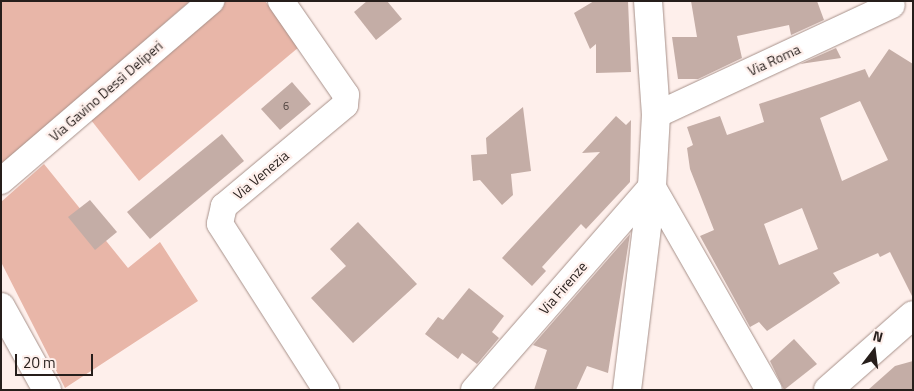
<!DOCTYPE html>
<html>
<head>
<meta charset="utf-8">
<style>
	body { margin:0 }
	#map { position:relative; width:914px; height:391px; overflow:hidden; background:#feefeb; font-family:"Titillium Web",sans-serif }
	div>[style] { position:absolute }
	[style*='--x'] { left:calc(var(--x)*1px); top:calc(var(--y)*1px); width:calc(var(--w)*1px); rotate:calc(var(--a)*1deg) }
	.green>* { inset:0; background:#e8b6a8 }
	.building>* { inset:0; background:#c4ada6 }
	.roads { filter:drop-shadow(0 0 1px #a7918a) drop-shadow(0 0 1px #a7918a) }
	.minor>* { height:26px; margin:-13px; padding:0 13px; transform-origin:13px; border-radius:13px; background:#fff }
	.tertiary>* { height:28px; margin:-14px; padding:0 14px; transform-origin:14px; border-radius:14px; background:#fff }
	span { translate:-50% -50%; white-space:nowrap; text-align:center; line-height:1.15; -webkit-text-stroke:4.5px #feefeb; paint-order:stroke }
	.number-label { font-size:11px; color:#4e423e }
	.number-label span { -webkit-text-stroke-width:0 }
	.street-label { font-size:14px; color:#261e1b }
	.frame { position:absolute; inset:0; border:2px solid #261e1b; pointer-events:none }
	.north { position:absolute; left:849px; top:326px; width:50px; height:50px; -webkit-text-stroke:4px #feefeb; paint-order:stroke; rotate:15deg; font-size:14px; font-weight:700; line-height:20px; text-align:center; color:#261e1b }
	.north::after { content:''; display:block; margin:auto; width:18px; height:22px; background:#261e1b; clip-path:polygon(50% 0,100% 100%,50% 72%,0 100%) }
	.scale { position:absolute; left:15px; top:354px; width:78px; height:22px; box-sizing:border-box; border:2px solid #261e1b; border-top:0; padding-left:6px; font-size:15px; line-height:18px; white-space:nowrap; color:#261e1b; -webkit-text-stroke:4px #feefeb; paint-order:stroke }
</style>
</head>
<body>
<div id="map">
	<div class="green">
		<i style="clip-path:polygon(1px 1px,190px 1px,1px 166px)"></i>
		<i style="clip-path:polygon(226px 1px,265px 1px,299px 47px,139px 181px,91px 120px)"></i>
		<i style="clip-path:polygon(44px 164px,128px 268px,160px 242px,198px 301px,65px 388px,1px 262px,1px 202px)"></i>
	</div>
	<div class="building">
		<i style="clip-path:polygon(367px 1px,387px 1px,402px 19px,376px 40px,354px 12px)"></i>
		<i style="clip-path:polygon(594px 1px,628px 1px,631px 72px,596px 73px,596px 44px,590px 49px,574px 13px)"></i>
		<i style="clip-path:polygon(691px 1px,817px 1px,824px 20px,791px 35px,789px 25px,737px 36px,742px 58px,698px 79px,678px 79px,672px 37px,697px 37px)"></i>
		<i style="clip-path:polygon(836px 48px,841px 58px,800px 64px)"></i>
		<i style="clip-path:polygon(evenodd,889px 49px,913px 64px,913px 298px,890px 252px,880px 257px,878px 253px,833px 273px,840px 283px,767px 331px,759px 322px,750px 327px,700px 236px,714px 230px,690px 169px,687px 148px,693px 145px,687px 127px,720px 116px,727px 135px,764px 122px,759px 104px,865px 69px,869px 78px,889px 49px,860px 101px,888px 160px,842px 181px,820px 118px,860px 101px,889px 49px,802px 208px,818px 249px,779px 265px,764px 224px,802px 208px)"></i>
		<i style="clip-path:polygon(292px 82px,311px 104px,280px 130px,261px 109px)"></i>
		<i style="clip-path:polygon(523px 107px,531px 171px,511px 174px,513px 195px,502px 205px,480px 180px,473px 181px,471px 155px,487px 154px,486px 138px)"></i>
		<i style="clip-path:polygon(616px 116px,626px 125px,631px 120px,630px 182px,586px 229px,581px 224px,542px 267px,546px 271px,532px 286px,502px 258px,600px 152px,582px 153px)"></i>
		<i style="clip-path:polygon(222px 134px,244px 161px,150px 239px,127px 212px)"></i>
		<i style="clip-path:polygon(90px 200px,117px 232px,95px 250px,68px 217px)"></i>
		<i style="clip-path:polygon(358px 222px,417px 284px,353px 343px,311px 298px,346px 266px,330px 249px)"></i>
		<i style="clip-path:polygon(630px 234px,608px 373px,587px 366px,576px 390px,534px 390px,547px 350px,533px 345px)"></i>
		<i style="clip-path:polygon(469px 288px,504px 316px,492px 332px,499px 338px,477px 364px,462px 353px,458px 359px,425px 334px,438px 317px,443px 320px)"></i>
		<i style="clip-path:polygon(794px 339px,817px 364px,784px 390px,770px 361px)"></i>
		<i style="clip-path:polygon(913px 361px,913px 390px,868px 390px,895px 366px)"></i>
	</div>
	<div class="roads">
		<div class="minor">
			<i style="--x:281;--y:1;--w:114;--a:55.3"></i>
			<i style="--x:346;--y:95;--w:10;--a:96"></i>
			<i style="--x:345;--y:105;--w:158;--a:140.1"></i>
			<i style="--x:224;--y:206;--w:18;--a:103"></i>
			<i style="--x:220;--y:224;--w:197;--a:57.4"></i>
			<i style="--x:656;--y:115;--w:260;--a:-25"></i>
			<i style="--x:1;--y:181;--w:277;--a:-40.6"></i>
			<i style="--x:474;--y:390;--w:271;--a:-48.9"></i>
			<i style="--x:652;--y:186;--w:235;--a:60.2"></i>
		</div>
		<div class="tertiary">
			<i style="--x:1;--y:307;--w:95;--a:61"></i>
			<i style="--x:627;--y:390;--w:206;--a:-83"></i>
			<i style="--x:652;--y:186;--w:71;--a:-86.8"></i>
			<i style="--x:656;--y:115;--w:114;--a:-94"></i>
			<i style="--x:828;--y:390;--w:113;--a:-41.4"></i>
		</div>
	</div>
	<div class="number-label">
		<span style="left:286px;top:106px">6</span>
	</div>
	<div class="street-label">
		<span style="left:774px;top:60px;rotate:-25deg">Via Roma</span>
		<span style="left:106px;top:91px;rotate:-41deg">Via Gavino Dessì Deliperi</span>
		<span style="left:261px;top:175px;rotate:-40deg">Via Venezia</span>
		<span style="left:563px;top:288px;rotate:-49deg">Via Firenze</span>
	</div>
	<div class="frame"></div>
	<div class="north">N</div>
	<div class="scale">20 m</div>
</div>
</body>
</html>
